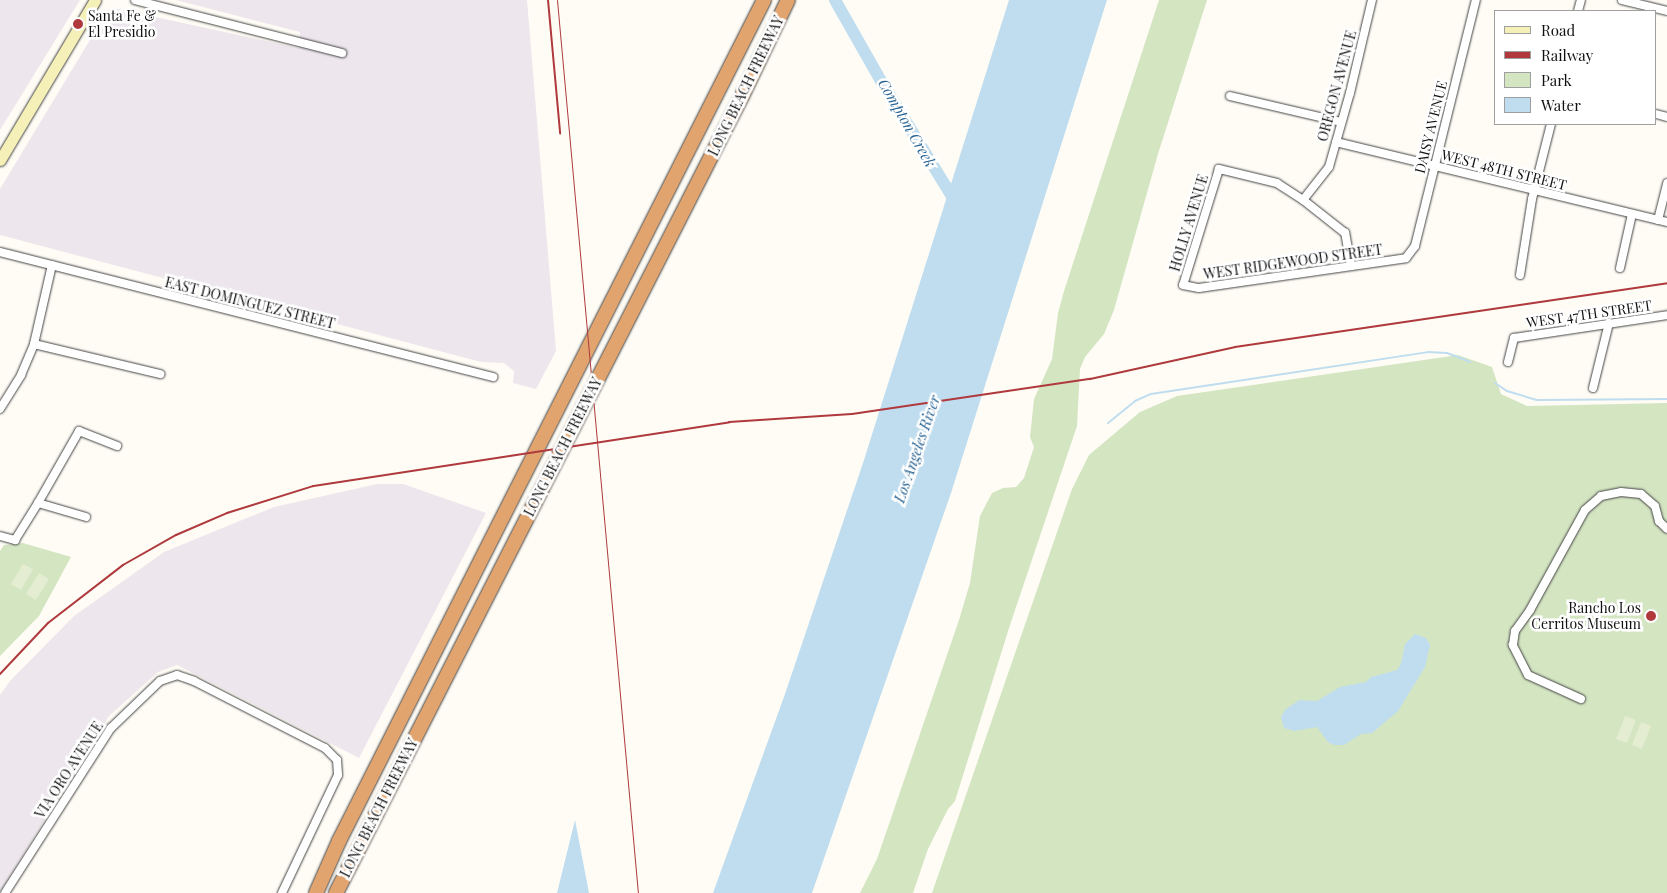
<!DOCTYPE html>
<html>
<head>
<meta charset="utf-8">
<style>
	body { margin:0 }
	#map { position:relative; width:1667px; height:893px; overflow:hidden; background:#fefcf5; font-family:"Playfair Display",serif }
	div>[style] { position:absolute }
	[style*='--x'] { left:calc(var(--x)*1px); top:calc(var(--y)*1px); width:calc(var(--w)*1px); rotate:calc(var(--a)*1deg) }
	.industrial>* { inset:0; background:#ede6ed }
	.green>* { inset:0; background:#d4e5c2 }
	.pitch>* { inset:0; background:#e4edd2 }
	.water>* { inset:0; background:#bfddef }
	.stream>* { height:2px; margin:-1px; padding:0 1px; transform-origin:1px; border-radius:1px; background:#bfddef }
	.river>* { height:12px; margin:-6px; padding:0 6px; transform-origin:6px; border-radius:6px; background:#bfddef }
	.roads { filter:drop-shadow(0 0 1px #434343) drop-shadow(0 0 1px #434343) }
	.street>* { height:8px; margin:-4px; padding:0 4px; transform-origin:4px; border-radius:4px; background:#fff }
	.secondary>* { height:11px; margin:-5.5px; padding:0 5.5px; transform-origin:5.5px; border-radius:5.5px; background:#f5efb8 }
	.highway>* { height:14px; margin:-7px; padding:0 7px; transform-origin:7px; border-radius:7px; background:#e2a46e }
	.tram>* { height:1px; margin:-0.5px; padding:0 0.5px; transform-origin:0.5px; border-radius:0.5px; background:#af393d }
	.rail>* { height:2px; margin:-1px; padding:0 1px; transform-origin:1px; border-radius:1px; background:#af393d }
	.dots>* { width:14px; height:14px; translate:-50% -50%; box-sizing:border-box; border:2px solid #fff; border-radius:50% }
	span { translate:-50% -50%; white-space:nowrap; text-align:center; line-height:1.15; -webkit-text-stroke:5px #fff; paint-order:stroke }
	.poi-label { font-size:14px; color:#101010 }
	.left { translate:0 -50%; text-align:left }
	.right { translate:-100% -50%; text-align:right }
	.street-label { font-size:14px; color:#101010 }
	.water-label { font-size:15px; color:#286393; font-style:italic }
	.legend { position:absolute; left:1494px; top:10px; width:162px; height:115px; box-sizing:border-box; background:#fff; border:1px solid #9f9f9f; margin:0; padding:6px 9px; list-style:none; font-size:15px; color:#101010 }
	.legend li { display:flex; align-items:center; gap:10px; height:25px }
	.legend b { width:25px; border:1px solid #9f9f9f }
</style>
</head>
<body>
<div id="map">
	<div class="industrial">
		<i style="clip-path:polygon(0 0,80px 0,0 130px)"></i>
		<i style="clip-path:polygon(176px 0,527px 0,556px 351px,536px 389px,513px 383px,514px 371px,504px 363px,481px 362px,0 235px,0 189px,108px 10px,118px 9px,299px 48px,300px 32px)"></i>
		<i style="clip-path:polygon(377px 484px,403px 484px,486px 513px,359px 758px,177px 665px,158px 672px,109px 716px,0 892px,0 695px,10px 681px,74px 616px,164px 552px,274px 507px)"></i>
	</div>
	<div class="green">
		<i style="clip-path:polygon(1159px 0,1207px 0,1158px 154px,1114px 310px,1104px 334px,1085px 357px,1080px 369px,1077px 426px,1010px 625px,955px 801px,948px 809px,928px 849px,913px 893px,860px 893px,877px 859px,959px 620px,970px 583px,980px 516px,992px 493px,1003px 488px,1016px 487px,1024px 478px,1034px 447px,1030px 437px,1034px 399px,1052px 359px,1058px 313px,1064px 291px)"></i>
		<i style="clip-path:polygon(1458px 355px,1492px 367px,1501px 394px,1527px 406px,1667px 403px,1667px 893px,932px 893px,1072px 489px,1089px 455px,1140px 412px,1177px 396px)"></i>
		<i style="clip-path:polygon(23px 543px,71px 557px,39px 616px,0 656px,0 551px,4px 545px)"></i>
	</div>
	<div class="pitch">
		<i style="clip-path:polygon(23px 564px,33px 569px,21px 590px,11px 584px)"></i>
		<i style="clip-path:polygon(39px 573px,49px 579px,36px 600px,26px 594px)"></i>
		<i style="clip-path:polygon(1625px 716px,1636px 720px,1627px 743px,1616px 739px)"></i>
		<i style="clip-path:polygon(1641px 722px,1651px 726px,1642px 749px,1632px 745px)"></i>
	</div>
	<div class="water">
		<i style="clip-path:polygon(1009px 0,1107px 0,951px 493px,812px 893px,713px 893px,785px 694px,863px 463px)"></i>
		<i style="clip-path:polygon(1415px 634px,1426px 638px,1430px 645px,1425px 667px,1398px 711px,1372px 733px,1361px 734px,1344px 745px,1334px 745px,1328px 742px,1317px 727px,1294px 731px,1284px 728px,1281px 717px,1285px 710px,1299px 700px,1317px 701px,1340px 687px,1366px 682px,1371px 677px,1397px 670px,1401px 664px,1405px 644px)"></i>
		<i style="clip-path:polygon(575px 820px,589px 893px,557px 893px)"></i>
	</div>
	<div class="stream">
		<i style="--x:1495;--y:383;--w:14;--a:34"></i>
		<i style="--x:1507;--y:391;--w:31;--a:17"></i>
		<i style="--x:1537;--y:400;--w:130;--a:-0.4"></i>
		<i style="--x:1108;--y:423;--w:35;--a:-39"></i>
		<i style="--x:1135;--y:401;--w:17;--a:-24"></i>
		<i style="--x:1151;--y:394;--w:280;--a:-8.6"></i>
		<i style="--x:1428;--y:352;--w:19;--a:3"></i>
		<i style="--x:1447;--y:353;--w:25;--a:21"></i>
	</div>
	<div class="river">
		<i style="--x:835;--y:0;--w:93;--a:60.4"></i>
		<i style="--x:881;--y:81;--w:149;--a:58.4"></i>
	</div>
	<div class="roads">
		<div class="street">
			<i style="--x:135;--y:0;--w:214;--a:14.4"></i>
			<i style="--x:1622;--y:0;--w:46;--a:13.7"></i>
			<i style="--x:1578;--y:11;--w:11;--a:-75"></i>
			<i style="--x:1230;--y:96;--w:114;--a:13.2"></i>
			<i style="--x:1656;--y:114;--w:11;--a:15"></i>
			<i style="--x:1336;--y:142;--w:341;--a:13.6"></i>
			<i style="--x:1303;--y:200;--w:31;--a:-147"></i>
			<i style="--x:1277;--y:183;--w:60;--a:-166.4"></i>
			<i style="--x:1219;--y:169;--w:121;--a:107.2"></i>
			<i style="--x:1183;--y:285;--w:16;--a:11"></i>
			<i style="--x:1199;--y:288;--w:209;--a:-8.2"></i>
			<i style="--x:1406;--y:258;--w:15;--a:-53"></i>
			<i style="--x:1415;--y:246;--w:253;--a:-76.1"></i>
			<i style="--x:1658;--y:220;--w:38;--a:-76"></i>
			<i style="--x:0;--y:252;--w:509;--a:14.23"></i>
			<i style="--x:1351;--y:266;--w:34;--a:-100"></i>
			<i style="--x:1345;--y:233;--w:53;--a:-141.8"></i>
			<i style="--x:1303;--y:200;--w:42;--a:-51.8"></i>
			<i style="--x:1329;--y:167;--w:77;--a:-74.2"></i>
			<i style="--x:1350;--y:93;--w:96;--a:-76.7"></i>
			<i style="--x:1620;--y:268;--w:55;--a:-77.5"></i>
			<i style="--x:1520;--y:275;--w:77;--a:-81"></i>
			<i style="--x:1532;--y:199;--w:77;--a:-75.8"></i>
			<i style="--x:34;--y:344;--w:130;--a:13.4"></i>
			<i style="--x:1508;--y:362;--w:25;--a:-76"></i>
			<i style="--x:1514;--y:338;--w:155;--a:-8.5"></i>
			<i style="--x:1593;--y:388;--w:67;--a:-76.2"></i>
			<i style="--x:0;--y:409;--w:40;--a:-58"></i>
			<i style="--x:21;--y:375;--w:34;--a:-67"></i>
			<i style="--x:34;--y:344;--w:81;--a:-77.2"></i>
			<i style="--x:38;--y:503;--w:50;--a:16.3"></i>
			<i style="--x:0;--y:536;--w:16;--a:15"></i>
			<i style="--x:15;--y:540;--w:44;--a:-58.1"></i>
			<i style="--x:38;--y:503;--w:83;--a:-60.3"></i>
			<i style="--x:79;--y:431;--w:41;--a:21.5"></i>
			<i style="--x:1581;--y:699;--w:58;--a:-155.6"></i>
			<i style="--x:1528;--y:675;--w:34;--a:-117"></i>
			<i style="--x:1513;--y:645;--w:14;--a:-82"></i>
			<i style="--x:1515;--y:631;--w:26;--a:-54"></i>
			<i style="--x:1530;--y:610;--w:114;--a:-61.2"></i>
			<i style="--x:1585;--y:510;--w:21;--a:-41"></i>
			<i style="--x:1601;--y:496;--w:20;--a:-11"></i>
			<i style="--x:1621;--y:492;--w:20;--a:6"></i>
			<i style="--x:1641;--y:494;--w:18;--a:41"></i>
			<i style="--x:1655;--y:506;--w:16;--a:75"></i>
			<i style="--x:1659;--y:521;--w:11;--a:45"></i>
			<i style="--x:5;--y:893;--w:196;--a:-57.3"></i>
			<i style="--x:111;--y:728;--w:68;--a:-43.8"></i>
			<i style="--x:160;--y:681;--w:18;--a:-19"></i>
			<i style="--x:177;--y:675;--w:18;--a:19"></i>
			<i style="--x:194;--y:681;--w:147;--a:27.1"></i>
			<i style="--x:325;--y:748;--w:17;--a:45"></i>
			<i style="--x:337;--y:760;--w:15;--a:86"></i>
			<i style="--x:338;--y:775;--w:131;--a:115.4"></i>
		</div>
		<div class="secondary">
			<i style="--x:0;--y:160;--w:186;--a:-59.3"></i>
		</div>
		<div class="highway">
			<i style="--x:316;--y:893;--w:57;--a:-66.1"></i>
			<i style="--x:339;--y:841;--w:942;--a:-63.19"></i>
			<i style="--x:336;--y:893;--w:894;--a:-63.01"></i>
			<i style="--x:742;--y:96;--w:106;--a:-64.4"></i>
		</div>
	</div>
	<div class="tram">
		<i style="--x:557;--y:0;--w:897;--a:84.82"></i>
	</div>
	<div class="rail">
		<i style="--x:548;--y:0;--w:134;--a:84.8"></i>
		<i style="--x:0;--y:674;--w:70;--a:-46.7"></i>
		<i style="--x:48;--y:623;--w:95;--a:-37.7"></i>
		<i style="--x:123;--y:565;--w:61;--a:-29.5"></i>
		<i style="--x:176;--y:535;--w:56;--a:-23.3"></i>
		<i style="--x:227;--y:513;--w:90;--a:-17.4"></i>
		<i style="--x:313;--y:486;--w:421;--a:-8.7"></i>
		<i style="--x:729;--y:422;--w:123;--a:-3.7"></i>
		<i style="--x:852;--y:414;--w:241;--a:-8.4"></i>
		<i style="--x:1090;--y:379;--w:148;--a:-12.4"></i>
		<i style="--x:1235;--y:347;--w:437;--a:-8.4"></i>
	</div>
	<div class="dots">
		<i style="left:78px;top:24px;background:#af393d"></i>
		<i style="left:1651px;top:616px;background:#af393d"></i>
	</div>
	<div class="poi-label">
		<span class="left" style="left:88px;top:24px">Santa Fe &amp;<br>El Presidio</span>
		<span class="right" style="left:1641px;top:616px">Rancho Los<br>Cerritos Museum</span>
	</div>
	<div class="street-label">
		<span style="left:746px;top:86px;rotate:-64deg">LONG BEACH FREEWAY</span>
		<span style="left:1337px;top:86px;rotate:-75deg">OREGON AVENUE</span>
		<span style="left:1431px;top:127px;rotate:-76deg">DAISY AVENUE</span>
		<span style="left:1504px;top:170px;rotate:14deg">WEST 48TH STREET</span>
		<span style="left:1189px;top:223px;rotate:-73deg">HOLLY AVENUE</span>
		<span style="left:1293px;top:262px;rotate:-8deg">WEST RIDGEWOOD STREET</span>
		<span style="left:250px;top:303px;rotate:14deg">EAST DOMINGUEZ STREET</span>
		<span style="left:1589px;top:314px;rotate:-8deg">WEST 47TH STREET</span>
		<span style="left:563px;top:447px;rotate:-63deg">LONG BEACH FREEWAY</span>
		<span style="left:69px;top:770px;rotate:-57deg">VIA ORO AVENUE</span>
		<span style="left:379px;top:808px;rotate:-63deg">LONG BEACH FREEWAY</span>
	</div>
	<div class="water-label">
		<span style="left:907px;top:123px;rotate:60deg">Compton Creek</span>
		<span style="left:917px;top:449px;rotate:-71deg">Los Angeles River</span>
	</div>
	<ul class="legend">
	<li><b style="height:6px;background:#f5efb8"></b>Road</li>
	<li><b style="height:6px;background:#af393d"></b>Railway</li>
	<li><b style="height:14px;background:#d4e5c2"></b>Park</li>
	<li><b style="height:14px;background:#bfddef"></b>Water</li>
	</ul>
</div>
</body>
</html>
